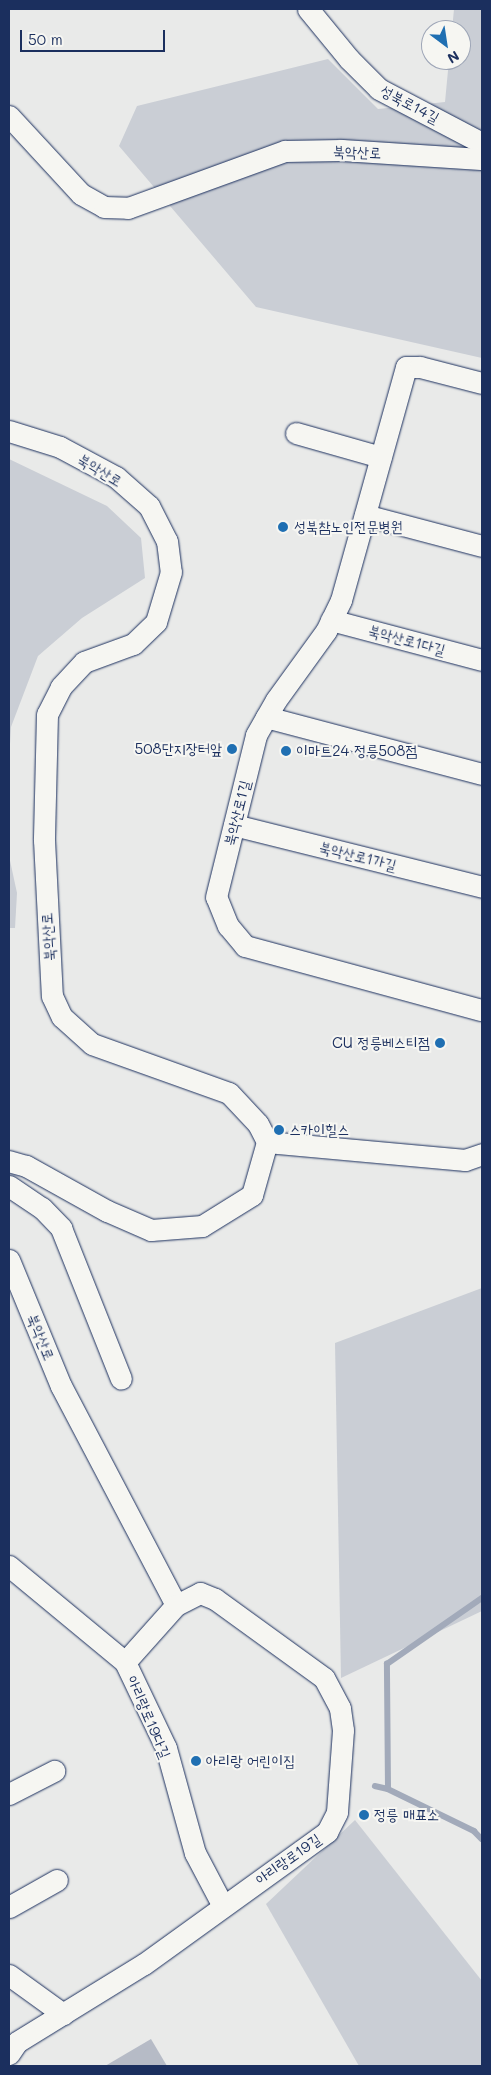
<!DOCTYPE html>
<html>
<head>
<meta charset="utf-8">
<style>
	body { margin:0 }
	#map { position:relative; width:491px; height:2075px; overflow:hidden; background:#e9eae9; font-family:Mali,"Poor Story",sans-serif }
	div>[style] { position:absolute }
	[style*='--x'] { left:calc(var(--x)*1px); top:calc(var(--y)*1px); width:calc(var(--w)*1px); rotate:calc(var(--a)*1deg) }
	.green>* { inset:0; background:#caced5 }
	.stream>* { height:5.5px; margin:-2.75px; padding:0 2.75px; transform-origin:2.75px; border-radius:2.75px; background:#a2aaba }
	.building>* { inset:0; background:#b6bbc6 }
	.roads { filter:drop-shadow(0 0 1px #1b2f5e) drop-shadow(0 0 1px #1b2f5e) }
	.minor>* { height:21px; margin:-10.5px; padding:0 10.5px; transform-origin:10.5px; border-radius:10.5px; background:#f6f6f2 }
	.dots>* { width:14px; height:14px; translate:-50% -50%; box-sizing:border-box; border:2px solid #f6f6f2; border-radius:50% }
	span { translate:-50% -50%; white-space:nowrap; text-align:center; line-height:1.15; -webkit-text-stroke:4px #f6f6f2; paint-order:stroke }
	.street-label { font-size:15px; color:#1b2f5e }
	.poi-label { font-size:15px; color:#1b2f5e }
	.left { translate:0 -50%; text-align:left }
	.right { translate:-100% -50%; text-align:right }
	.frame { position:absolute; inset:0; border:10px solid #1b2f5e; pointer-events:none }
	.north { position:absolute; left:421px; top:20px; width:50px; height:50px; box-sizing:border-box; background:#f6f6f2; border:1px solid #9ea6b7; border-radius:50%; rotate:149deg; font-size:14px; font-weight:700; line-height:20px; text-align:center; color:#1b2f5e }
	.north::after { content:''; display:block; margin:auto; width:18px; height:22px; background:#1f6fb2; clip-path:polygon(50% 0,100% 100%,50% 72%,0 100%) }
	.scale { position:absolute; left:20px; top:30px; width:145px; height:22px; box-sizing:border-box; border:2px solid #1b2f5e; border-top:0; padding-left:6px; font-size:15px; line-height:18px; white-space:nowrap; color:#1b2f5e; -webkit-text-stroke:4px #f6f6f2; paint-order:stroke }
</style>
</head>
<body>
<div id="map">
	<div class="green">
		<i style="clip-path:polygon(454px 9px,482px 9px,482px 358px,256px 307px,119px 146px,137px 106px,328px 59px,378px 109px,445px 102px,449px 60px,461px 60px,461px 30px,452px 30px)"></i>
		<i style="clip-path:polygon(9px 459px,107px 506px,141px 538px,145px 578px,82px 618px,38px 656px,11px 727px,9px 762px)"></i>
		<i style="clip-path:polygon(9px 856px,17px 893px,15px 928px,9px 928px)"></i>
		<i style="clip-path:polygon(482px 1288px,482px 1611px,341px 1678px,335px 1343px)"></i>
		<i style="clip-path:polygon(355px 1820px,482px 1981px,482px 2066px,359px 2066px,266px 1904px)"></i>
	</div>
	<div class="stream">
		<i style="--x:375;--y:1786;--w:13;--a:13"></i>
		<i style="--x:388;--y:1789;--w:96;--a:26"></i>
		<i style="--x:474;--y:1831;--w:11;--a:45"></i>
		<i style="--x:388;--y:1789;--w:125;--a:-90.5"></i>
		<i style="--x:387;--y:1664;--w:116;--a:-34.8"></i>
	</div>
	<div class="building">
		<i style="clip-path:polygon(151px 2039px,167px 2066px,105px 2066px)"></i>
	</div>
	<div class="roads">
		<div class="minor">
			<i style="--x:308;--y:9;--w:65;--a:50.6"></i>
			<i style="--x:349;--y:59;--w:42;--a:45"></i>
			<i style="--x:379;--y:89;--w:116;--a:27.7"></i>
			<i style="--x:9;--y:116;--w:106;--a:47.3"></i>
			<i style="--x:81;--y:194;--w:26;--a:29"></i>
			<i style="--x:104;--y:207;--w:24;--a:2"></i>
			<i style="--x:128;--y:208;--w:167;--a:-20"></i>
			<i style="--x:285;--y:151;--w:56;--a:-1"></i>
			<i style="--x:341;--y:150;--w:141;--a:3.7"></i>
			<i style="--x:9;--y:431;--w:53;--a:17.4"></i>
			<i style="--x:60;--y:447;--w:64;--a:28.2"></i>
			<i style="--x:116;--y:477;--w:44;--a:41.3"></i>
			<i style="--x:149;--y:506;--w:39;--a:63"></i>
			<i style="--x:167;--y:541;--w:31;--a:83"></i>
			<i style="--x:171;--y:572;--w:52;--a:106.7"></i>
			<i style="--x:156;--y:622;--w:32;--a:136"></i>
			<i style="--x:133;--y:644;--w:52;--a:159.8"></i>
			<i style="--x:84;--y:662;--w:34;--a:133"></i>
			<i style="--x:61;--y:687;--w:30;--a:117"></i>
			<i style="--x:47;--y:714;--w:126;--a:91.4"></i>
			<i style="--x:44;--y:840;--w:156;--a:87.1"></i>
			<i style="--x:52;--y:996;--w:23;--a:65"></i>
			<i style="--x:62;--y:1017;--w:40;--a:42"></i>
			<i style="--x:92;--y:1044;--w:145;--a:19.7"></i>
			<i style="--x:229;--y:1093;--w:42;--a:46.9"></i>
			<i style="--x:258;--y:1124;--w:20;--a:63"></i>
			<i style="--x:267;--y:1142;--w:55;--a:105.8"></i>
			<i style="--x:252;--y:1195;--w:59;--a:148.2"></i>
			<i style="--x:202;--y:1226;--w:51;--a:175.5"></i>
			<i style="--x:151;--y:1230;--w:48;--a:-156.6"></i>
			<i style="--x:107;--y:1211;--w:93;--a:-150.9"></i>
			<i style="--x:26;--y:1166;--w:18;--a:-164"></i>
			<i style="--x:296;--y:433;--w:88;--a:15.8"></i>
			<i style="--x:365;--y:515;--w:121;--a:14.8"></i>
			<i style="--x:331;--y:620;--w:156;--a:14.8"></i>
			<i style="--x:266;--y:717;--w:223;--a:14.8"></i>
			<i style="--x:234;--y:825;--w:256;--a:14"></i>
			<i style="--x:481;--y:1010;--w:245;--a:-164.8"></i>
			<i style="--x:245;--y:946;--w:26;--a:-130"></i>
			<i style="--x:228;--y:926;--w:31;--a:-112"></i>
			<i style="--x:216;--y:897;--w:167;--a:-76.1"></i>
			<i style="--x:256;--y:735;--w:40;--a:-60.3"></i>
			<i style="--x:276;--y:700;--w:85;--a:-54.1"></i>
			<i style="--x:326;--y:631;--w:34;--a:-64"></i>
			<i style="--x:341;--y:600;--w:242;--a:-74.4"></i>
			<i style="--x:406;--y:367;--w:14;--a:0"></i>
			<i style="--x:420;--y:367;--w:64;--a:14.5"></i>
			<i style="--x:267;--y:1142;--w:199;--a:5.2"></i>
			<i style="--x:465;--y:1160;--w:18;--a:-19"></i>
			<i style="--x:9;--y:1186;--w:40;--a:34"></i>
			<i style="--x:42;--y:1208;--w:28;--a:46"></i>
			<i style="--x:61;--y:1228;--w:162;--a:68.3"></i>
			<i style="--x:9;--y:1260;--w:136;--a:67.6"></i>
			<i style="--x:61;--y:1386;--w:247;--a:62.3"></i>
			<i style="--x:9;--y:1566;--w:151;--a:39.6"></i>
			<i style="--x:125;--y:1662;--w:95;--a:64.5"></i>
			<i style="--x:166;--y:1748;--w:109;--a:74.6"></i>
			<i style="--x:195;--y:1853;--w:60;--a:62.2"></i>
			<i style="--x:9;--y:1794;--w:51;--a:-27.1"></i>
			<i style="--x:9;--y:1907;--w:55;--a:-29.4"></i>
			<i style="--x:9;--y:1975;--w:67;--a:35.8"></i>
			<i style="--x:9;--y:2054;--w:14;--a:-56"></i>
			<i style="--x:17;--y:2042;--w:149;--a:-31.6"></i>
			<i style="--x:144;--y:1964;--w:226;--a:-35.8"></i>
			<i style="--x:327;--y:1832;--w:22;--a:-63"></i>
			<i style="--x:337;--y:1812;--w:82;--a:-85.8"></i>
			<i style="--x:343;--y:1730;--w:22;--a:-98"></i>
			<i style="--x:340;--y:1708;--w:34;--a:-118"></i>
			<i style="--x:324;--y:1678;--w:135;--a:-144.1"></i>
			<i style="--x:215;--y:1599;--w:16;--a:-158"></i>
			<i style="--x:200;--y:1593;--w:27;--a:153"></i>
			<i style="--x:176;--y:1605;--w:76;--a:131.8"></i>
		</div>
	</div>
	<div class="dots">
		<i style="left:283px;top:527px;background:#1f6fb2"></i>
		<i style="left:232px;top:749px;background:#1f6fb2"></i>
		<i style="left:286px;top:751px;background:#1f6fb2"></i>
		<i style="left:440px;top:1043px;background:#1f6fb2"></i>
		<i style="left:279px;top:1130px;background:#1f6fb2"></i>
		<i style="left:196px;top:1761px;background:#1f6fb2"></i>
		<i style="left:364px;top:1815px;background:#1f6fb2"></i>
	</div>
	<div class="street-label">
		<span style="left:410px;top:104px;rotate:28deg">성북로14길</span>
		<span style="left:357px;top:152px;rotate:2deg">북악산로</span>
		<span style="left:100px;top:470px;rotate:31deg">북악산로</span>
		<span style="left:407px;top:640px;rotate:15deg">북악산로1다길</span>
		<span style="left:237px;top:813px;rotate:-76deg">북악산로1길</span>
		<span style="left:358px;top:856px;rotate:14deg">북악산로1가길</span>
		<span style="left:48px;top:937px;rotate:-94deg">북악산로</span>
		<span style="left:41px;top:1337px;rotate:68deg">북악산로</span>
		<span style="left:149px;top:1717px;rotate:67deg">아리랑로19다길</span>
		<span style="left:288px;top:1859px;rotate:-35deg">아리랑로19길</span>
	</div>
	<div class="poi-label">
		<span class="left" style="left:294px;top:527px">성북참노인전문병원</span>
		<span class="right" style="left:222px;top:749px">508단지장터앞</span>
		<span class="left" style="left:296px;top:751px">이마트24 정릉508점</span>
		<span class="right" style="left:430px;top:1043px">CU 정릉베스티점</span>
		<span class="left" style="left:289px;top:1130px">스카이힐스</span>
		<span class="left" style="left:206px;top:1761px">아리랑 어린이집</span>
		<span class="left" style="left:374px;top:1815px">정릉 매표소</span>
	</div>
	<div class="frame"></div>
	<div class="north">N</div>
	<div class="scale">50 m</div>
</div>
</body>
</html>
